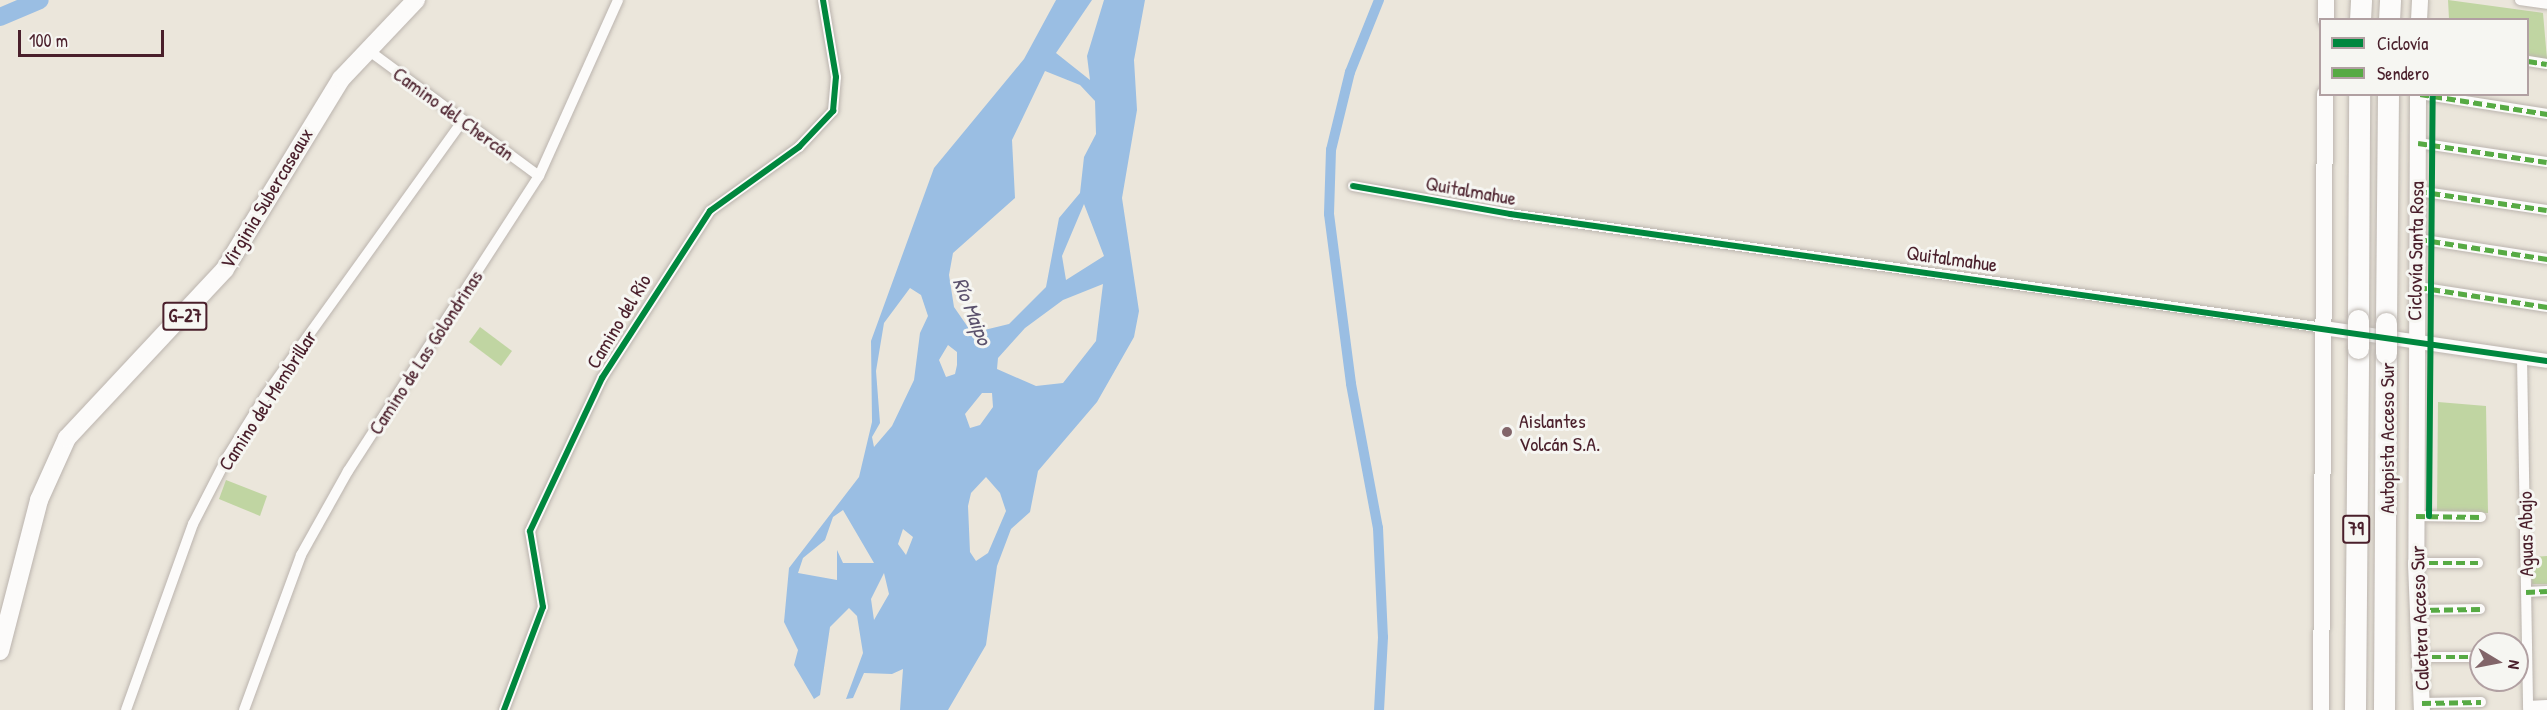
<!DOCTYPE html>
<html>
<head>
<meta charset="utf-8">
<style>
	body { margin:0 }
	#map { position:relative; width:2547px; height:710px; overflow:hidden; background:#ebe6db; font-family:"Patrick Hand",sans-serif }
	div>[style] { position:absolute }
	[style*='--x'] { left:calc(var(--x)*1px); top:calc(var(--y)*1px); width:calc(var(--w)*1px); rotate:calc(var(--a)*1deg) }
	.green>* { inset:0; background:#c0d5a2 }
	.water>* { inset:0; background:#9abee3 }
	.canal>* { height:10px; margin:-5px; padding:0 5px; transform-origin:5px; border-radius:5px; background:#9abee3 }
	.river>* { height:18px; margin:-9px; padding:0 9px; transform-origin:9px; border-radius:9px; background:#9abee3 }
	.roads { filter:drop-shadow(0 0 2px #bbb4ae) drop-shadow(0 0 2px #bbb4ae) }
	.minor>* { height:10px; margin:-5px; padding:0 5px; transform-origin:5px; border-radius:5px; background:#fcfbfa }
	.tertiary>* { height:14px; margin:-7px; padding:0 7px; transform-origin:7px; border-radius:7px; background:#fcfbfa }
	.secondary>* { height:16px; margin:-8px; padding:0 8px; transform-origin:8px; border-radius:8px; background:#fcfbfa }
	.primary>* { height:18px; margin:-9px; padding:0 9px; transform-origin:9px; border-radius:9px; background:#fcfbfa }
	.motorway>* { height:21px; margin:-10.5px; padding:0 10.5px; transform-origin:10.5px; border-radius:10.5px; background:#fcfbfa }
	.bridges { filter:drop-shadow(0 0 2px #bbb4ae) drop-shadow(0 0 2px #bbb4ae) }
	.motorway-bridge>* { height:21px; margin:-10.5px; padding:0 10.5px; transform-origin:10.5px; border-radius:10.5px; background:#fcfbfa }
	.quiet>* { height:4.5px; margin-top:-2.25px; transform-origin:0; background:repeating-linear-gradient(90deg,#57aa44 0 9px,transparent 0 13.5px) }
	.cycleway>* { height:6px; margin:-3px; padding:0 3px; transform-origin:3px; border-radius:3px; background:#00873e }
	.dots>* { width:16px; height:16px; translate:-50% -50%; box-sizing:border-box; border:3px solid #f6f6f2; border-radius:50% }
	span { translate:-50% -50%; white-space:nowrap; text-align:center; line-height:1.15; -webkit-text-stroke:6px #f6f6f2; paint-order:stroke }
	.shield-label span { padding:2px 4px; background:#f6f6f2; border:2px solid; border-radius:4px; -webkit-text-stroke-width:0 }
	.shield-label { font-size:18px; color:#4a1f2b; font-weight:700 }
	.street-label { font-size:20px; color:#4a1f2b }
	.poi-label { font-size:20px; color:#4a1f2b }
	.left { translate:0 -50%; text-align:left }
	.water-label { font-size:21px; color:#5a516c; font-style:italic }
	.legend { position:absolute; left:2319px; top:18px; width:210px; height:78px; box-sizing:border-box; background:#f6f6f2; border:2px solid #b1a0a2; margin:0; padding:8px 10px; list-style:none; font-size:18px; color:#4a1f2b }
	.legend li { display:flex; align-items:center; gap:12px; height:30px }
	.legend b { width:30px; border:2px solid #b1a0a2 }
	.north { position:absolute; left:2469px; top:632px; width:60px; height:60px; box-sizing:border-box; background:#f6f6f2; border:2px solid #b1a0a2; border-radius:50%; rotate:100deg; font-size:16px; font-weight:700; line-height:24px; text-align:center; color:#4a1f2b }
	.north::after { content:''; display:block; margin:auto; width:21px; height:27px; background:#826569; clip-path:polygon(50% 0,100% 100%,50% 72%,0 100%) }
	.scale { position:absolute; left:18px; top:30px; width:146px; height:27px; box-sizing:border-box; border:3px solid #4a1f2b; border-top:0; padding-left:8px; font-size:18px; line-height:21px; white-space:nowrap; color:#4a1f2b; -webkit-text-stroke:4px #f6f6f2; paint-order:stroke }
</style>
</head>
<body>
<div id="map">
	<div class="green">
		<i style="clip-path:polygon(2448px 0,2543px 13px,2547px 59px,2528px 56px,2528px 20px,2449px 19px)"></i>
		<i style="clip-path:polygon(480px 327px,512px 351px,501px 366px,469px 342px)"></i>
		<i style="clip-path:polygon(2438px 402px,2486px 406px,2488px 513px,2437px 513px)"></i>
		<i style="clip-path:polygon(226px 480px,267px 496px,260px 516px,219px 499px)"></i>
		<i style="clip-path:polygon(2547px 556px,2547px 584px,2532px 584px,2531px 557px)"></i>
	</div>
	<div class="water">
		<i style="clip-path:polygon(evenodd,1056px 0,1092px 0,1056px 53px,1090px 80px,1087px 56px,1104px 0,1145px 0,1134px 60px,1137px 110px,1122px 198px,1139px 311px,1134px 337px,1097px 402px,1038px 471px,1030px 512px,1011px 529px,997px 566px,986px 645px,948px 710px,900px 710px,903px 669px,892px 674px,864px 673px,853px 698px,846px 699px,863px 653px,857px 616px,849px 608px,830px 627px,820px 695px,814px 699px,794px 665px,798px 650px,784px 622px,789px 568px,859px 477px,872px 422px,871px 341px,934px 168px,1024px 59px,1056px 0,1045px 71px,1080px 85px,1095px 101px,1096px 134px,1084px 157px,1080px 193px,1059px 218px,1046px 287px,1009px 324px,972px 333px,954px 307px,949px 275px,953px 253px,1015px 198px,1012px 140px,1045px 71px,1056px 0,1084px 204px,1104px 256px,1066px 280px,1062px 256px,1084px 204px,1056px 0,1103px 284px,1096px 341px,1063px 383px,1036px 386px,997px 369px,998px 358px,1025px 328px,1063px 300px,1103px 284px,1056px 0,910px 288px,921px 295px,928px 316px,920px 333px,914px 380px,892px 426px,874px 447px,872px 437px,880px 423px,876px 371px,884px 323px,910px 288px,1056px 0,948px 345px,957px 352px,957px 365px,955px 374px,946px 377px,939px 360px,948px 345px,1056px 0,982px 393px,992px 393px,993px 407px,980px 425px,970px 428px,965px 414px,982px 393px,1056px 0,986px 477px,1000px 493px,1006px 511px,988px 553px,976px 561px,970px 552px,968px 506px,971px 493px,986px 477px,1056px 0,843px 510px,874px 563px,843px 563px,837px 550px,837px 580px,798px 573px,803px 558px,825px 540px,833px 517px,843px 510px,1056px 0,903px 529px,913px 537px,906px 555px,898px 544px,903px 529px,1056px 0,884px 573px,889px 594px,874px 620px,871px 599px,884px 573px)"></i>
	</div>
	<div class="canal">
		<i style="--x:1379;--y:0;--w:78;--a:111.9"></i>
		<i style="--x:1350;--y:72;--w:80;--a:103.7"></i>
		<i style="--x:1331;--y:150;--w:64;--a:91.8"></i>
		<i style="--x:1329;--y:214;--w:171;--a:82.6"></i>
		<i style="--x:1351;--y:384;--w:147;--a:79.4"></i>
		<i style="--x:1378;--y:528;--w:109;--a:87.4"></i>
		<i style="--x:1383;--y:637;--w:73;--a:93.1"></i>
	</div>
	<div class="river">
		<i style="--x:0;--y:17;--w:43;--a:-23"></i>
	</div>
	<div class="roads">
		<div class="minor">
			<i style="--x:2520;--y:0;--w:27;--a:8"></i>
			<i style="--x:368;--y:50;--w:212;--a:36.4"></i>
			<i style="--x:2528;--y:61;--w:19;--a:9"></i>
			<i style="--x:2420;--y:94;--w:129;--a:8.9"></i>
			<i style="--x:2418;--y:143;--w:130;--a:8.4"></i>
			<i style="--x:1353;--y:186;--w:159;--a:10.1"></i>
			<i style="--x:1510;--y:214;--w:822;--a:7.97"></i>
			<i style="--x:2418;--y:191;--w:130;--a:8.4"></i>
			<i style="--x:2418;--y:239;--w:131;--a:8.8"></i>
			<i style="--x:2418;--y:287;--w:131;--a:8.8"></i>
			<i style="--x:2522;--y:358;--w:352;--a:89"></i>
			<i style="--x:2416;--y:516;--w:65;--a:0.9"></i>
			<i style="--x:2416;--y:563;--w:62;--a:0"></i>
			<i style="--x:2526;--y:592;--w:21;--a:-3"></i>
			<i style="--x:2417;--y:610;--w:63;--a:-0.9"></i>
			<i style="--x:2419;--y:657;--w:59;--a:0"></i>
			<i style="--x:2422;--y:703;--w:59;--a:-1"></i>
			<i style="--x:2528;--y:706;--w:19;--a:-3"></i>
			<i style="--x:126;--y:710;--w:198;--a:-70.2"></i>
			<i style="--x:193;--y:524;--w:76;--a:-62.8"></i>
			<i style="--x:228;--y:456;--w:74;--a:-58.2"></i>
			<i style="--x:267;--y:393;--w:336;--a:-54.3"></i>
			<i style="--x:244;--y:710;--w:165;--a:-69.8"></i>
			<i style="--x:301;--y:555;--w:96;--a:-60.8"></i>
			<i style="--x:348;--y:471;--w:351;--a:-57.1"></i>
			<i style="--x:539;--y:176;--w:193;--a:-65.8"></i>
			<i style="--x:504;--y:710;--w:110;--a:-69.3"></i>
			<i style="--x:543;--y:607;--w:77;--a:-99.7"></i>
			<i style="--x:530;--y:531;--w:169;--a:-64.8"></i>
			<i style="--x:602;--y:378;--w:199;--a:-57.1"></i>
			<i style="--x:710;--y:211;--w:110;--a:-35.7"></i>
			<i style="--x:799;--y:147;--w:50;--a:-46.6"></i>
			<i style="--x:833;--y:111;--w:34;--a:-85"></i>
			<i style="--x:836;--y:77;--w:78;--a:-99.6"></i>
		</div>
		<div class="tertiary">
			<i style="--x:2324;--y:328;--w:225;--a:8.4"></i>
		</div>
		<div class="secondary">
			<i style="--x:2326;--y:20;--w:20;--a:-90"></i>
			<i style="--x:2419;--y:20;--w:20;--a:-87"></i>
			<i style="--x:2418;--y:94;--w:469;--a:90.2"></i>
			<i style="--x:2416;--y:563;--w:147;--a:87.7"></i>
			<i style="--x:2321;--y:710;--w:616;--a:-89.63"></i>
		</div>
		<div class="primary">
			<i style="--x:0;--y:651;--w:156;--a:-75.5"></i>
			<i style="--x:39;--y:500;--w:68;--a:-65.7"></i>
			<i style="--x:67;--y:438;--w:231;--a:-46.9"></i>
			<i style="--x:225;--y:269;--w:223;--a:-58.6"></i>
			<i style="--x:341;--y:79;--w:109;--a:-46.5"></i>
		</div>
		<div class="motorway">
			<i style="--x:2360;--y:20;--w:20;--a:-87"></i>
			<i style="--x:2389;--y:20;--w:20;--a:-87"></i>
			<i style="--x:2358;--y:320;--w:226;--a:-89.7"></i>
			<i style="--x:2386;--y:323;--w:229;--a:-89.5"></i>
			<i style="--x:2355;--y:710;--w:362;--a:-89.5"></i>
			<i style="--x:2384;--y:710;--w:357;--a:-89.7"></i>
		</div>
	</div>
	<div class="bridges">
		<div class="motorway-bridge">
			<i style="--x:2358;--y:348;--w:28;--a:-90"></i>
			<i style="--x:2386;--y:353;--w:30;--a:-90"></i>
		</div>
	</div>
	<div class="quiet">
		<i style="--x:2528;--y:61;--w:19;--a:9"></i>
		<i style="--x:2420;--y:94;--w:129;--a:8.9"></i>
		<i style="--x:2418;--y:143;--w:130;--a:8.4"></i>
		<i style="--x:2418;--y:191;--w:130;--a:8.4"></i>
		<i style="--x:2418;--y:239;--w:131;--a:8.8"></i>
		<i style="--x:2418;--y:287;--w:131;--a:8.8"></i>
		<i style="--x:2416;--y:516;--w:65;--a:0.9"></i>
		<i style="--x:2416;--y:563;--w:62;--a:0"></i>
		<i style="--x:2526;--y:592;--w:21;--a:-3"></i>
		<i style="--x:2417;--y:610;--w:63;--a:-0.9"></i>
		<i style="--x:2419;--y:657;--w:59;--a:0"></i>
		<i style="--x:2422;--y:703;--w:59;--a:-1"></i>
	</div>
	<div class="cycleway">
		<i style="--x:1353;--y:186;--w:159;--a:10.1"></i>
		<i style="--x:1510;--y:214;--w:1047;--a:8.07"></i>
		<i style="--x:2429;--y:516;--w:422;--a:-89.5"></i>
		<i style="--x:504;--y:710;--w:110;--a:-69.3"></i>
		<i style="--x:543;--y:607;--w:77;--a:-99.7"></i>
		<i style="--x:530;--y:531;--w:169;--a:-64.8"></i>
		<i style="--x:602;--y:378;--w:199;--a:-57.1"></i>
		<i style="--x:710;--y:211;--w:110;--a:-35.7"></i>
		<i style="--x:799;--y:147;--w:50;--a:-46.6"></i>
		<i style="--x:833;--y:111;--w:34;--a:-85"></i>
		<i style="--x:836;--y:77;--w:78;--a:-99.6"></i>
	</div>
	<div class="dots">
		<i style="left:1507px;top:432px;background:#826569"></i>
	</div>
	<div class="shield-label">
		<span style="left:185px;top:316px">G-27</span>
		<span style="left:2356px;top:529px">79</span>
	</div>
	<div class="street-label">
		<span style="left:454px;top:113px;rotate:36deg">Camino del Chercán</span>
		<span style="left:1471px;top:190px;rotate:10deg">Quitalmahue</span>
		<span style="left:266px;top:198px;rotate:-59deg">Virginia Subercaseaux</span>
		<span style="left:2415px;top:251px;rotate:-89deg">Ciclovía Santa Rosa</span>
		<span style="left:1952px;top:258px;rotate:8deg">Quitalmahue</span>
		<span style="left:618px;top:321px;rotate:-59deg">Camino del Río</span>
		<span style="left:425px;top:352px;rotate:-57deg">Camino de Las Golondrinas</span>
		<span style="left:267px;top:400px;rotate:-57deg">Camino del Membrillar</span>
		<span style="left:2386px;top:438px;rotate:-90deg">Autopista Acceso Sur</span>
		<span style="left:2525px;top:534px;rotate:-91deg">Aguas Abajo</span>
		<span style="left:2419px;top:618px;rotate:-92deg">Caletera Acceso Sur</span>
	</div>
	<div class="poi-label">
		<span class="left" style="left:1519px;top:432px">Aislantes<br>Volcán S.A.</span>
	</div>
	<div class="water-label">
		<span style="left:972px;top:311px;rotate:68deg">Río Maipo</span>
	</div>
	<ul class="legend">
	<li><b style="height:8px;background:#00873e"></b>Ciclovía</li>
	<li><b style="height:8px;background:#57aa44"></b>Sendero</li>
	</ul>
	<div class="north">N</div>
	<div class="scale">100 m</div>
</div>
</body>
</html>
